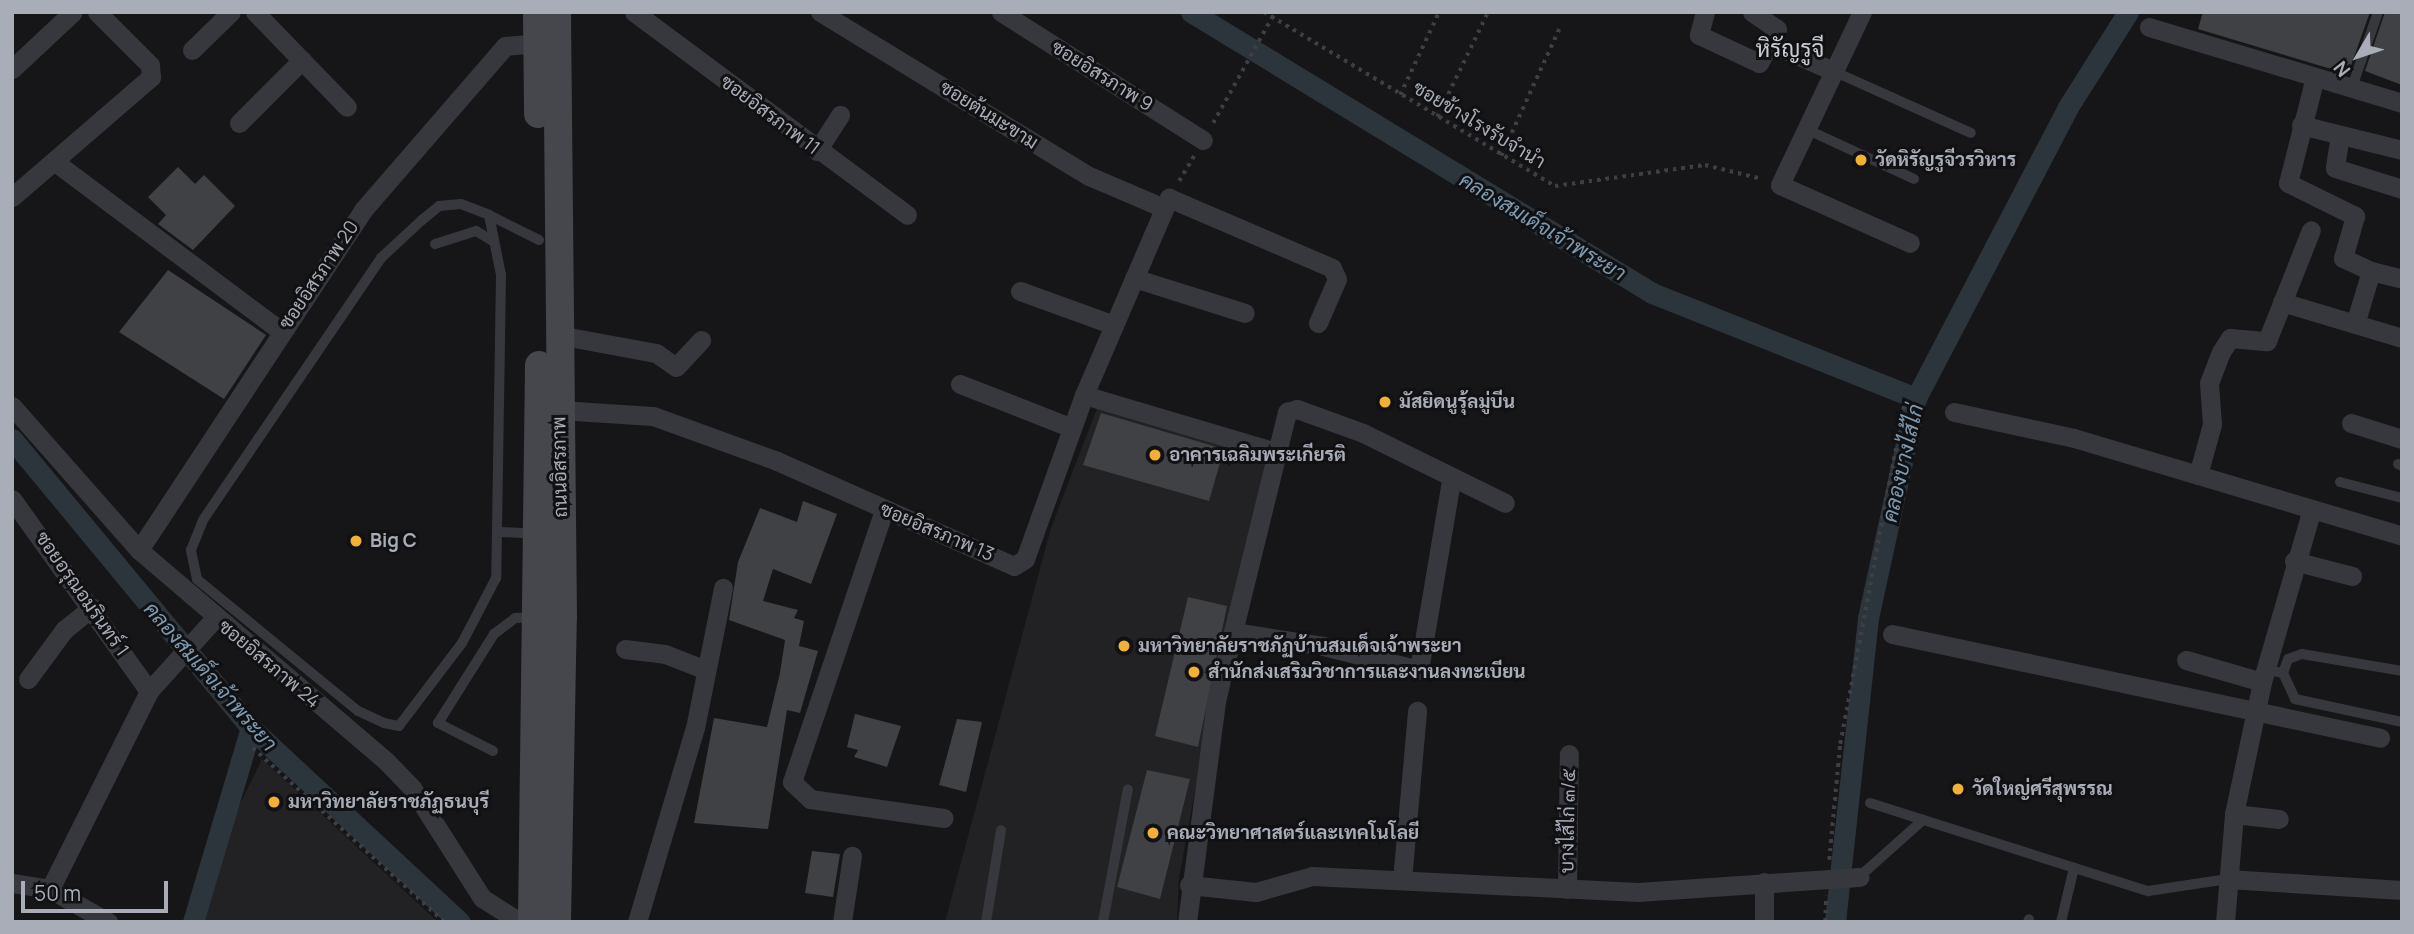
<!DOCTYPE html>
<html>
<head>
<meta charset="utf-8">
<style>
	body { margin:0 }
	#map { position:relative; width:2414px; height:934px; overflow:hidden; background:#161618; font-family:Manrope,Sarabun,sans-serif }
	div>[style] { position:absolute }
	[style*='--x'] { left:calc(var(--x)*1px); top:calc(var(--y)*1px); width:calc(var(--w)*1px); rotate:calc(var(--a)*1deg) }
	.built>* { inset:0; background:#222225 }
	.canal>* { height:21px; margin:-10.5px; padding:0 10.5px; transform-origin:10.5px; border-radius:10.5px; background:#2c353c }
	.building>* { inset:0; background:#404145 }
	.path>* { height:3.5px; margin-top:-1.75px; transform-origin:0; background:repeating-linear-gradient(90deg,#3d3f44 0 3.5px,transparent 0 8.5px) }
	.lane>* { height:10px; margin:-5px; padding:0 5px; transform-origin:5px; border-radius:5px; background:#37383d }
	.street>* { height:19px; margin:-9.5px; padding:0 9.5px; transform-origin:9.5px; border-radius:9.5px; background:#37383d }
	.secondary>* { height:28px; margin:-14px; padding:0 14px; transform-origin:14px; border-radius:14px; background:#45474d }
	.dots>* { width:19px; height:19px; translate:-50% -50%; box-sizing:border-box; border:4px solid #111113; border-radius:50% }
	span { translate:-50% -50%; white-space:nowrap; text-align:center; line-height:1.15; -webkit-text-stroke:6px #111113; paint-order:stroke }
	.street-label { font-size:19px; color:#a8adb8 }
	.poi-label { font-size:19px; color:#a8adb8; font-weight:700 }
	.left { translate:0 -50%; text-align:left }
	.water-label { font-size:21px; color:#7f9bb3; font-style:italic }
	.quarter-label { font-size:23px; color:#c9ccd4 }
	.frame { position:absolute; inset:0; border:14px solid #a8adb8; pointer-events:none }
	.north { position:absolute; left:2323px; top:21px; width:70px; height:70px; -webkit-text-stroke:5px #111113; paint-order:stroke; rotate:231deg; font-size:19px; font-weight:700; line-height:28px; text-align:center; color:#a8adb8 }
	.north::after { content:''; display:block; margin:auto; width:24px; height:32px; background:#a8adb8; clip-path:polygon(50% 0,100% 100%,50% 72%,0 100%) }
	.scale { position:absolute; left:21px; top:881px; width:147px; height:32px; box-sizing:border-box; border:4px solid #a8adb8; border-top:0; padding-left:9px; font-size:21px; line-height:24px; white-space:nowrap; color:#a8adb8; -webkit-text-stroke:5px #111113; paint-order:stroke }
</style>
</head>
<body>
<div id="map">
	<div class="built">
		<i style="clip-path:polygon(1101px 398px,1276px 453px,1200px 764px,1179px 878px,1177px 922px,945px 922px,1051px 528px)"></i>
		<i style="clip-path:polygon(262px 759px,438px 922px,202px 922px,220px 845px)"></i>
	</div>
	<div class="canal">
		<i style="--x:1191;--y:12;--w:540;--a:31.36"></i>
		<i style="--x:1652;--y:293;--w:284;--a:21.7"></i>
		<i style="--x:12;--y:439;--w:375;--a:50.4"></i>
		<i style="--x:251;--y:728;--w:285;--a:42.9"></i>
		<i style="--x:193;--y:922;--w:202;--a:-73.4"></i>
		<i style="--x:1835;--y:922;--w:306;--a:-83.8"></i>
		<i style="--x:1868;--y:618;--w:225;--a:-77.7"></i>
		<i style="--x:1916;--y:398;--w:328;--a:-62.4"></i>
		<i style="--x:2068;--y:107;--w:112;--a:-57.7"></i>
	</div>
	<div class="building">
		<i style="clip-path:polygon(2203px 12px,2370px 12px,2348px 74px,2198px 29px)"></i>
		<i style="clip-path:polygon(2385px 12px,2402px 12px,2402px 85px,2365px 71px)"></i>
		<i style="clip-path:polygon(178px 167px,195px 184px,204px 175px,235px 206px,193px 250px,158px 224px,166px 215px,148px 197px)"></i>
		<i style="clip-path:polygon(168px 270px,266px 335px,224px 399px,119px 332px)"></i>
		<i style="clip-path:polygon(1101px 413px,1224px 449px,1209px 501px,1083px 465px)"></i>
		<i style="clip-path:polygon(803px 501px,837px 514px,811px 584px,773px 569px,763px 601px,798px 610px,794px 618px,804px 621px,799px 646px,818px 651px,800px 713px,787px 710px,768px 829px,694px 823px,714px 718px,767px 727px,780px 673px,785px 640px,729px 620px,738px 562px,760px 508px,797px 522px)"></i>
		<i style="clip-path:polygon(1188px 597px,1227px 606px,1198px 747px,1155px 736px)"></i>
		<i style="clip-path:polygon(855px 714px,901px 726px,887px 767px,854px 757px,858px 750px,847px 747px)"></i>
		<i style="clip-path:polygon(957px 719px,982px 722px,966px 792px,939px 785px)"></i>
		<i style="clip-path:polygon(1147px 770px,1190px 779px,1160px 899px,1117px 887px)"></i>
		<i style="clip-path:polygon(812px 851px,840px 854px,833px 897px,805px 893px)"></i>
	</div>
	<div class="path">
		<i style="--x:1264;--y:12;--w:339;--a:30.9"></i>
		<i style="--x:1555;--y:186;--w:151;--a:-8"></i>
		<i style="--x:1705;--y:165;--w:59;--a:13.8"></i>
		<i style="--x:1400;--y:95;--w:92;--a:-64.8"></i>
		<i style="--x:1437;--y:117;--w:117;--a:-64.1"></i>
		<i style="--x:1213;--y:123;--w:127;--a:-60.8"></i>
		<i style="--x:1501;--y:156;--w:144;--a:-65.4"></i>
		<i style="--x:1179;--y:181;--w:31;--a:-59"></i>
		<i style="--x:253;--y:748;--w:258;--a:42.3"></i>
		<i style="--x:1829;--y:860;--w:117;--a:-84.6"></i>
		<i style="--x:1840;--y:744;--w:350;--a:-79.3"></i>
		<i style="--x:1825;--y:922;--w:26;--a:-88"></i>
	</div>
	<div class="lane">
		<i style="--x:1833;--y:71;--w:151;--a:24.2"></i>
		<i style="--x:2351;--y:90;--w:83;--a:-70.9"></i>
		<i style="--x:1806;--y:129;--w:119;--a:24.8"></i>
		<i style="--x:489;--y:215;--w:61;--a:78.7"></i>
		<i style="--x:501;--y:275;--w:303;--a:90.9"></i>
		<i style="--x:496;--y:578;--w:73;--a:117.6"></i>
		<i style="--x:462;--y:643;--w:104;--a:127.2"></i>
		<i style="--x:399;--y:726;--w:15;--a:-169"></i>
		<i style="--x:384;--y:723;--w:29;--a:-155"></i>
		<i style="--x:358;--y:711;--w:208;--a:-140.7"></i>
		<i style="--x:197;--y:579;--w:30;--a:-102"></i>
		<i style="--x:191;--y:550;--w:32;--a:-68"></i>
		<i style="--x:203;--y:520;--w:317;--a:-55.8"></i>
		<i style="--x:381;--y:258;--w:56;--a:-42.8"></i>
		<i style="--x:422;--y:220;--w:22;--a:-39"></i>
		<i style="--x:439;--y:206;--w:22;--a:-5"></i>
		<i style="--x:461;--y:204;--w:30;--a:21"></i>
		<i style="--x:489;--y:215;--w:56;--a:26.6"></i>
		<i style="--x:435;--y:244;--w:43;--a:-17.6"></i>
		<i style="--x:476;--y:231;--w:21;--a:31"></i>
		<i style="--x:2398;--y:464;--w:4;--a:27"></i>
		<i style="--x:2340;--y:482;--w:64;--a:14.5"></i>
		<i style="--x:501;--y:532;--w:34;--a:3"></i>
		<i style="--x:2265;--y:669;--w:18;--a:13"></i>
		<i style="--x:2283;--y:673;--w:15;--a:-70"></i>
		<i style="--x:2288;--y:659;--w:15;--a:-20"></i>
		<i style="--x:2302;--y:654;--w:101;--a:9.6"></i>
		<i style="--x:2283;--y:673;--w:29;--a:65"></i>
		<i style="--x:2295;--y:699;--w:109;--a:12.1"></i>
		<i style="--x:493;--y:751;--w:62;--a:-153"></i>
		<i style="--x:438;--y:723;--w:105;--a:-57.8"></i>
		<i style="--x:494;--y:634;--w:26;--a:-37"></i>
		<i style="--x:515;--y:618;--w:20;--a:-3"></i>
		<i style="--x:1870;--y:803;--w:292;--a:17.6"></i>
		<i style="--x:2148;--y:891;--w:81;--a:-8.5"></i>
		<i style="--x:1859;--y:877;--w:86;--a:-41.7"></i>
		<i style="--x:986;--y:922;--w:93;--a:-80.7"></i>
		<i style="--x:1103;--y:922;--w:135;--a:-79.4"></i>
		<i style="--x:2028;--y:922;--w:3;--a:-72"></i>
		<i style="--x:2061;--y:922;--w:56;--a:-76.5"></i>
	</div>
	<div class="street">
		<i style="--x:255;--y:12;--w:132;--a:45.9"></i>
		<i style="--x:634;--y:12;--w:340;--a:36.6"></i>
		<i style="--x:820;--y:12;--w:315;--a:31.4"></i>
		<i style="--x:1089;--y:176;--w:82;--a:23.1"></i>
		<i style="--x:1001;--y:12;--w:239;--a:32.4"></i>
		<i style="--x:1705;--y:12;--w:24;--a:105"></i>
		<i style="--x:1699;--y:35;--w:66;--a:25"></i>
		<i style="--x:1759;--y:63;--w:38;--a:-62"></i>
		<i style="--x:1777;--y:29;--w:30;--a:-146"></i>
		<i style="--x:1862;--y:12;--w:191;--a:115.4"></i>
		<i style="--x:1780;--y:185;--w:142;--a:24"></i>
		<i style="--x:2149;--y:27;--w:264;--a:16.7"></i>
		<i style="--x:1772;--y:44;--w:67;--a:23.9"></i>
		<i style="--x:192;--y:50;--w:54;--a:-44.3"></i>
		<i style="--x:12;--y:69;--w:83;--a:-43.1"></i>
		<i style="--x:2314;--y:81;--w:105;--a:104.3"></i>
		<i style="--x:2288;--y:183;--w:75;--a:26.2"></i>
		<i style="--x:2355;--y:216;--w:44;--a:105.9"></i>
		<i style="--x:2343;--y:258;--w:31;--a:25"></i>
		<i style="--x:2371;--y:271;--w:55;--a:106.8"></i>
		<i style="--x:239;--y:123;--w:89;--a:-45"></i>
		<i style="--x:2301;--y:125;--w:104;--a:13.9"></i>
		<i style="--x:2340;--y:135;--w:33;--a:99"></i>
		<i style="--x:2335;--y:168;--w:70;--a:17.4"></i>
		<i style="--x:817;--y:151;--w:43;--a:-57.4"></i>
		<i style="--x:55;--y:162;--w:282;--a:36.8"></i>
		<i style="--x:12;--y:197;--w:184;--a:-40.8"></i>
		<i style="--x:151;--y:77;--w:12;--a:-95"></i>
		<i style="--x:150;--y:65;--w:75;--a:-135"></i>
		<i style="--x:2371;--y:271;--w:32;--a:14"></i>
		<i style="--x:1134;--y:278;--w:116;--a:17.5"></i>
		<i style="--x:1020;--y:291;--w:100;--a:19.9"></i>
		<i style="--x:2282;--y:302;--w:125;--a:16.7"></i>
		<i style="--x:558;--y:335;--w:100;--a:10.4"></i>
		<i style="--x:656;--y:353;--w:24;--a:35"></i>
		<i style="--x:676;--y:367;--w:37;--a:-47"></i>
		<i style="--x:960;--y:384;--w:120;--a:21.4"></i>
		<i style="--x:1084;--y:395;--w:197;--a:16.5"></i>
		<i style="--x:12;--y:406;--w:192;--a:48.6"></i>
		<i style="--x:139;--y:550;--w:326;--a:40.5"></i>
		<i style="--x:387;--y:762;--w:36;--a:46"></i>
		<i style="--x:412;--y:788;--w:130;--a:57.5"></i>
		<i style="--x:482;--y:898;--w:45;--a:32.3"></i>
		<i style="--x:559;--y:410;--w:94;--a:3.7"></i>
		<i style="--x:653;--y:416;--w:132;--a:19.9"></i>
		<i style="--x:777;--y:461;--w:259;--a:23.9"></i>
		<i style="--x:1014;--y:566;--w:13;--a:-32"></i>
		<i style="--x:1025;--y:559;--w:174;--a:-70.2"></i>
		<i style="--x:1084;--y:395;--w:215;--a:-66.7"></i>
		<i style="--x:1169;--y:198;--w:177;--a:23.2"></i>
		<i style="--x:1332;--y:268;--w:12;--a:66"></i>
		<i style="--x:1337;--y:279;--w:48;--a:113.4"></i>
		<i style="--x:1954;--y:412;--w:123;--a:12.2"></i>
		<i style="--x:2074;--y:438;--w:342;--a:16.6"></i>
		<i style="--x:2351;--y:423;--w:53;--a:17.4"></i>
		<i style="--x:2198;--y:475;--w:53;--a:-74.6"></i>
		<i style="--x:2212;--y:424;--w:41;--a:-94.2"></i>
		<i style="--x:2209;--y:383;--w:33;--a:-69"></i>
		<i style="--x:2221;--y:352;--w:17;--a:-57"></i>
		<i style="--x:2230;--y:338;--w:37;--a:5"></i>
		<i style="--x:2267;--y:341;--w:119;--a:-68.4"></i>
		<i style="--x:12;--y:499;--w:236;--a:54.5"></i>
		<i style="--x:884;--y:510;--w:287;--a:108.7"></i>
		<i style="--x:792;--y:782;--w:25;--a:43"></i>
		<i style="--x:810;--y:799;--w:135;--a:8.1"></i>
		<i style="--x:139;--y:550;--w:407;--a:-56.6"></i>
		<i style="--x:363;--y:210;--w:217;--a:-49.1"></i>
		<i style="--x:505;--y:46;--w:33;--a:-5"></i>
		<i style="--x:2294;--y:561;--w:60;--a:14.5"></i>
		<i style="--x:1234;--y:632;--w:90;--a:8.9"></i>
		<i style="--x:1323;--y:646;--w:99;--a:14"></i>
		<i style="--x:1419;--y:670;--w:193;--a:-80.4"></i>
		<i style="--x:1892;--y:634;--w:499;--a:12"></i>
		<i style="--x:625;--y:649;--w:40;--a:7.1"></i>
		<i style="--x:665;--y:654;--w:44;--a:21.3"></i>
		<i style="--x:2186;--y:660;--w:79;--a:16.1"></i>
		<i style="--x:28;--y:679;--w:61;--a:-53.7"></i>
		<i style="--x:64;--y:630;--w:36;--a:-39"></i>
		<i style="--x:2234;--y:814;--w:45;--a:6.3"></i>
		<i style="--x:2228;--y:879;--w:174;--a:3.6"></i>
		<i style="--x:1402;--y:880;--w:170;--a:-84.9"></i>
		<i style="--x:12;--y:883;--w:38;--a:9"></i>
		<i style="--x:50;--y:889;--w:67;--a:29.6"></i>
		<i style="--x:1189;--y:885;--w:67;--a:6"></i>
		<i style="--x:1256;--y:892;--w:58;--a:-15.9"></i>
		<i style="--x:1312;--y:876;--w:326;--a:2.8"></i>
		<i style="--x:1638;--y:892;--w:222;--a:-3.9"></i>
		<i style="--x:50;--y:889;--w:221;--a:-63.4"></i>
		<i style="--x:149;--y:691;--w:98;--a:-47.9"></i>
		<i style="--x:1567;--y:889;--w:135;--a:-89.2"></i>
		<i style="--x:637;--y:922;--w:202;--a:-73.4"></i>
		<i style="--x:695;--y:728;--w:143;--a:-78.7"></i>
		<i style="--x:842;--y:922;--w:67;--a:-81.4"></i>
		<i style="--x:1187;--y:922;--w:223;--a:-82.5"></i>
		<i style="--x:1216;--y:701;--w:298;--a:-76.2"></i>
		<i style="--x:1287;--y:412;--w:10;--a:-17"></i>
		<i style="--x:1297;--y:409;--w:70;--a:20"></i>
		<i style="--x:1363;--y:433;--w:158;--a:26.2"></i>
		<i style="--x:1764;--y:922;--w:40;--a:-90"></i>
		<i style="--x:2225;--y:922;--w:108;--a:-85.2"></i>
		<i style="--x:2234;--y:814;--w:135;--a:-78"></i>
		<i style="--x:2262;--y:682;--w:177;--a:-73.9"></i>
	</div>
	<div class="secondary">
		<i style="--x:537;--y:12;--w:102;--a:89.4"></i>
		<i style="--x:532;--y:922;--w:557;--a:-89.28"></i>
		<i style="--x:557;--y:922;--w:304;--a:-88.9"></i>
		<i style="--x:563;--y:618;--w:606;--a:-90.57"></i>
	</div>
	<div class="dots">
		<i style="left:1861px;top:160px;background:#f2b134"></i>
		<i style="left:1385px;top:402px;background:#f2b134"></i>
		<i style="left:1155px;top:455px;background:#f2b134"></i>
		<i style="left:356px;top:541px;background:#f2b134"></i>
		<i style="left:1124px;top:646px;background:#f2b134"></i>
		<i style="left:1194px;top:672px;background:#f2b134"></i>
		<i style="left:1958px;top:789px;background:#f2b134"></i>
		<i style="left:274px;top:802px;background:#f2b134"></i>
		<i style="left:1153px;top:833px;background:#f2b134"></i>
	</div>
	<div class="street-label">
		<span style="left:1102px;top:76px;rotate:32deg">ซอยอิสรภาพ 9</span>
		<span style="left:770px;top:115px;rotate:37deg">ซอยอิสรภาพ 11</span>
		<span style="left:989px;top:115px;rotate:32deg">ซอยต้นมะขาม</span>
		<span style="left:1479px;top:125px;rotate:31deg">ซอยข้างโรงรับจำนำ</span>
		<span style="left:319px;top:275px;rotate:-56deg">ซอยอิสรภาพ 20</span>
		<span style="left:560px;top:467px;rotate:-91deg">ถนนอิสรภาพ</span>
		<span style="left:937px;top:532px;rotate:23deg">ซอยอิสรภาพ 13</span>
		<span style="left:82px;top:594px;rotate:55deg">ซอยอรุณอมรินทร์ 1</span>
		<span style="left:269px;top:664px;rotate:40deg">ซอยอิสรภาพ 24</span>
		<span style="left:1568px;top:821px;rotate:-89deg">บางไส้ไก่ ๓/๕</span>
	</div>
	<div class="poi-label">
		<span class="left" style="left:1875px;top:160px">วัดหิรัญรูจีวรวิหาร</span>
		<span class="left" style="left:1399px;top:402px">มัสยิดนูรุ้ลมู่บีน</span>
		<span class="left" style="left:1169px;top:455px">อาคารเฉลิมพระเกียรติ</span>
		<span class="left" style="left:370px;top:541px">Big C</span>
		<span class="left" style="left:1138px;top:646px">มหาวิทยาลัยราชภัฏบ้านสมเด็จเจ้าพระยา</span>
		<span class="left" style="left:1208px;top:672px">สำนักส่งเสริมวิชาการและงานลงทะเบียน</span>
		<span class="left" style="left:1972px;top:789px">วัดใหญ่ศรีสุพรรณ</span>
		<span class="left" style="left:288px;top:802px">มหาวิทยาลัยราชภัฏธนบุรี</span>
		<span class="left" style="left:1167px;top:833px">คณะวิทยาศาสตร์และเทคโนโลยี</span>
	</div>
	<div class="water-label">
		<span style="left:1543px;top:226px;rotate:31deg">คลองสมเด็จเจ้าพระยา</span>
		<span style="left:1902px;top:463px;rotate:-77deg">คลองบางไส้ไก่</span>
		<span style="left:211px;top:676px;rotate:49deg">คลองสมเด็จเจ้าพระยา</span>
	</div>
	<div class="quarter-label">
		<span style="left:1790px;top:48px">หิรัญรูจี</span>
	</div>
	<div class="frame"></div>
	<div class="north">N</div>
	<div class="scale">50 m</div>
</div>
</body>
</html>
